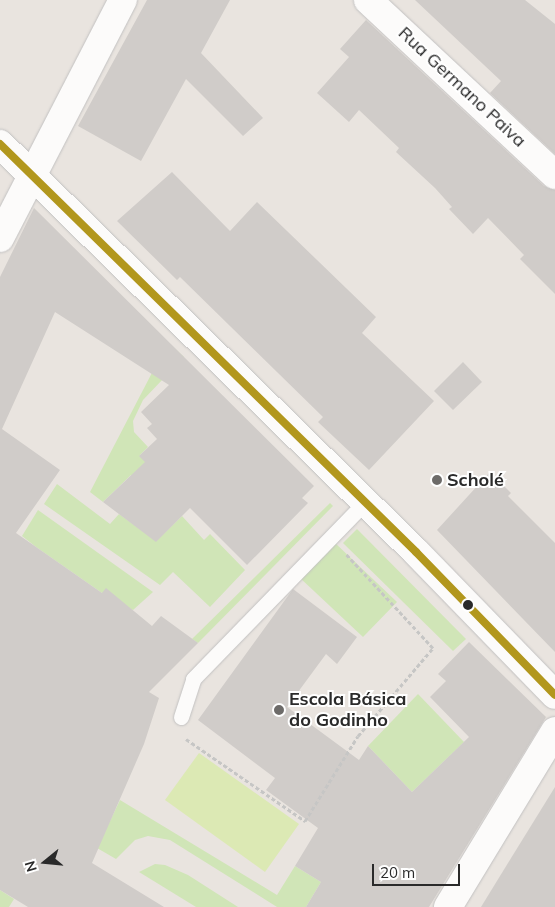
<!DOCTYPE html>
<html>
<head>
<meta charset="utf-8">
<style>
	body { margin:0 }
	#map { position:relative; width:555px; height:907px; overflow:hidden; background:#e9e4df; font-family:Mulish,sans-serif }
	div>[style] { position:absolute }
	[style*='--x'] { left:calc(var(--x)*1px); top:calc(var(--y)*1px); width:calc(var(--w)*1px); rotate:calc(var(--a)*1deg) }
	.green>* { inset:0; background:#d0e5b7 }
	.pitch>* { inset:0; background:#dce9b4 }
	.building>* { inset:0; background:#d0ccc9 }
	.path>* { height:3px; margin-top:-1.5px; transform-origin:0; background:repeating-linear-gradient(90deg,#c6c6c5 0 4px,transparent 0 6.5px) }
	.roads { filter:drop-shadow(0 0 1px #c2c1c1) drop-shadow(0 0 1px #c2c1c1) }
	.service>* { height:15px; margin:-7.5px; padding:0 7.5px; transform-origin:7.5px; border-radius:7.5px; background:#fcfbfa }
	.minor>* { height:28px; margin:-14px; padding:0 14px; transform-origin:14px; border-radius:14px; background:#fcfbfa }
	.tertiary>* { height:28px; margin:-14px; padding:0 14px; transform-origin:14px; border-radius:14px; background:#fcfbfa }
	.bus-1>* { height:8px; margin:-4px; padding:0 4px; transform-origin:4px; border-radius:4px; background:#b2971d }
	.dots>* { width:14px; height:14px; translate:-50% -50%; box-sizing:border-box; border:2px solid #fff; border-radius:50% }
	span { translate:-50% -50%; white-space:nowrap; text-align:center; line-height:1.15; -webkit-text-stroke:4px #fff; paint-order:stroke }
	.street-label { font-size:18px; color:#2a2a2a }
	.poi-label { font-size:18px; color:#2a2a2a; font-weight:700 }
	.left { translate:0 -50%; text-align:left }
	.north { position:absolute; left:20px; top:837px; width:50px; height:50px; -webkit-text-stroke:4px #fff; paint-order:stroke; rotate:253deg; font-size:14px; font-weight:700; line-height:20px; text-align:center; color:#2a2a2a }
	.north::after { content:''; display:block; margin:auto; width:18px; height:22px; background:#2a2a2a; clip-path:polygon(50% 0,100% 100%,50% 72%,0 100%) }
	.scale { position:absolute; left:372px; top:864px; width:88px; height:22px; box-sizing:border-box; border:2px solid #2a2a2a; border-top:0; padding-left:6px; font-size:15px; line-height:18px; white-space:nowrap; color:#2a2a2a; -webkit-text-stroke:4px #fff; paint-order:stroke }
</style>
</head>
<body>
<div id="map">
	<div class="green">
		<i style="clip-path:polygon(168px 342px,184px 357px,143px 400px,133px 421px,134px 432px,148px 447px,139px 456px,167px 439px,149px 494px,131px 475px,103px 502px,90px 492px)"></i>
		<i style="clip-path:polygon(57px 484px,110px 524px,119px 514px,156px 541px,182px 516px,204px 540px,210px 534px,245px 570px,210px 607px,173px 572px,160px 585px,44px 504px)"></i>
		<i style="clip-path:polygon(330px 503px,333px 506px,198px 643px,192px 639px)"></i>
		<i style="clip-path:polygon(38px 510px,153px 592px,133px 610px,102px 593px,36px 547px,22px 536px)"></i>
		<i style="clip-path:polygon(357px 529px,466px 639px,453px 651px,343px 543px)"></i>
		<i style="clip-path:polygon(333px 541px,397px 602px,363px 637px,299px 577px)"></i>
		<i style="clip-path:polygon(418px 694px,464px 742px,412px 792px,368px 746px)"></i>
		<i style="clip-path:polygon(120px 800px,277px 895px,295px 866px,321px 882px,306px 907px,277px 907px,170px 840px,148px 836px,135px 840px,116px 859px,97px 848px)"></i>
		<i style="clip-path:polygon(155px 864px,165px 865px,188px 875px,238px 907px,196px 907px,139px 872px)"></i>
		<i style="clip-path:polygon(0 890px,14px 899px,9px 907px,0 907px)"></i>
	</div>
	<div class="pitch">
		<i style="clip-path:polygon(199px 753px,299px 824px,265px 872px,165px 800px)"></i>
	</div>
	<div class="building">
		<i style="clip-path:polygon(147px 0,230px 0,201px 53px,263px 118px,243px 136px,186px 79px,141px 161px,78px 126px)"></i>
		<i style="clip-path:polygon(415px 0,525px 0,555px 24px,555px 154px,490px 93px,501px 81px)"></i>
		<i style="clip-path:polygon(366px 20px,544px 186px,555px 190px,555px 294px,520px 259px,524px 255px,488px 218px,473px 234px,449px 209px,452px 207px,435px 188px,396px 152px,399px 148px,359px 110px,349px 122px,317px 93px,349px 57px,340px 49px)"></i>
		<i style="clip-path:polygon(172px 172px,230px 231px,257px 202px,376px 317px,362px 333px,434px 401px,369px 470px,318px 422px,323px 417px,180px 277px,177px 280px,117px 221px)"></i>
		<i style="clip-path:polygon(34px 208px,314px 486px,302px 498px,308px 503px,247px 565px,190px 508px,156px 542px,103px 502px,145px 462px,139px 456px,157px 439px,147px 428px,152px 424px,141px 412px,169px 385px,55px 312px,2px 429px,60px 470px,16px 533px,102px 593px,106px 588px,152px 626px,161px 616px,198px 643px,149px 692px,159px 698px,144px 744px,92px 863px,164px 907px,28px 907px,0 890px,0 277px)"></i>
		<i style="clip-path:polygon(463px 362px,482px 382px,453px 410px,434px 391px)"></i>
		<i style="clip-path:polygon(490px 472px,511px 493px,508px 496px,555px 543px,555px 652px,437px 530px)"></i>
		<i style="clip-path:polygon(293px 589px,357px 637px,337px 664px,326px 654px,287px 707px,359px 760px,368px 746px,412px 792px,469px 737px,430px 697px,446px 681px,438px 674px,469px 642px,546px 717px,429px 907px,306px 907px,321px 882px,295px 866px,318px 828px,266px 790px,275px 778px,198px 720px)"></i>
		<i style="clip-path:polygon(555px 787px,555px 907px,481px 907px,508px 863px)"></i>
	</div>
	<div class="path">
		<i style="--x:186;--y:739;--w:145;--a:34.6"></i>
		<i style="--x:305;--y:821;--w:100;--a:-58.1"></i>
		<i style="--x:358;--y:736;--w:116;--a:-49.6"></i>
		<i style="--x:433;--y:648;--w:128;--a:-132.8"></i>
	</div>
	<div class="roads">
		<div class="service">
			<i style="--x:181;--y:717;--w:40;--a:-72"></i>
			<i style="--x:193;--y:679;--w:247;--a:-45.8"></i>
		</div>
		<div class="minor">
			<i style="--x:368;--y:0;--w:256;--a:43.1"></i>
			<i style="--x:0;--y:144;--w:583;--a:44.44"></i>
			<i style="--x:416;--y:552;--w:199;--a:45.8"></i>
			<i style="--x:0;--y:238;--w:268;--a:-62.7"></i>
		</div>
		<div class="tertiary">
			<i style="--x:448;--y:907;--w:206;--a:-58.7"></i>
		</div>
	</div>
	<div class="bus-1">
		<i style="--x:0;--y:144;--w:583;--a:44.44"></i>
		<i style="--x:416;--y:552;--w:199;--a:45.8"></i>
	</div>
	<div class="dots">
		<i style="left:437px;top:480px;background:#6d6b69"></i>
		<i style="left:468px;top:605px;background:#2a2a2a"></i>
		<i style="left:279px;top:710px;background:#6d6b69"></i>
	</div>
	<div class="street-label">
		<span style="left:462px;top:87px;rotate:43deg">Rua Germano Paiva</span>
	</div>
	<div class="poi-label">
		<span class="left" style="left:447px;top:480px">Scholé</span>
		<span class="left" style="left:289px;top:710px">Escola Básica<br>do Godinho</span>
	</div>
	<div class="north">N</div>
	<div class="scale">20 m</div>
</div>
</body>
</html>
